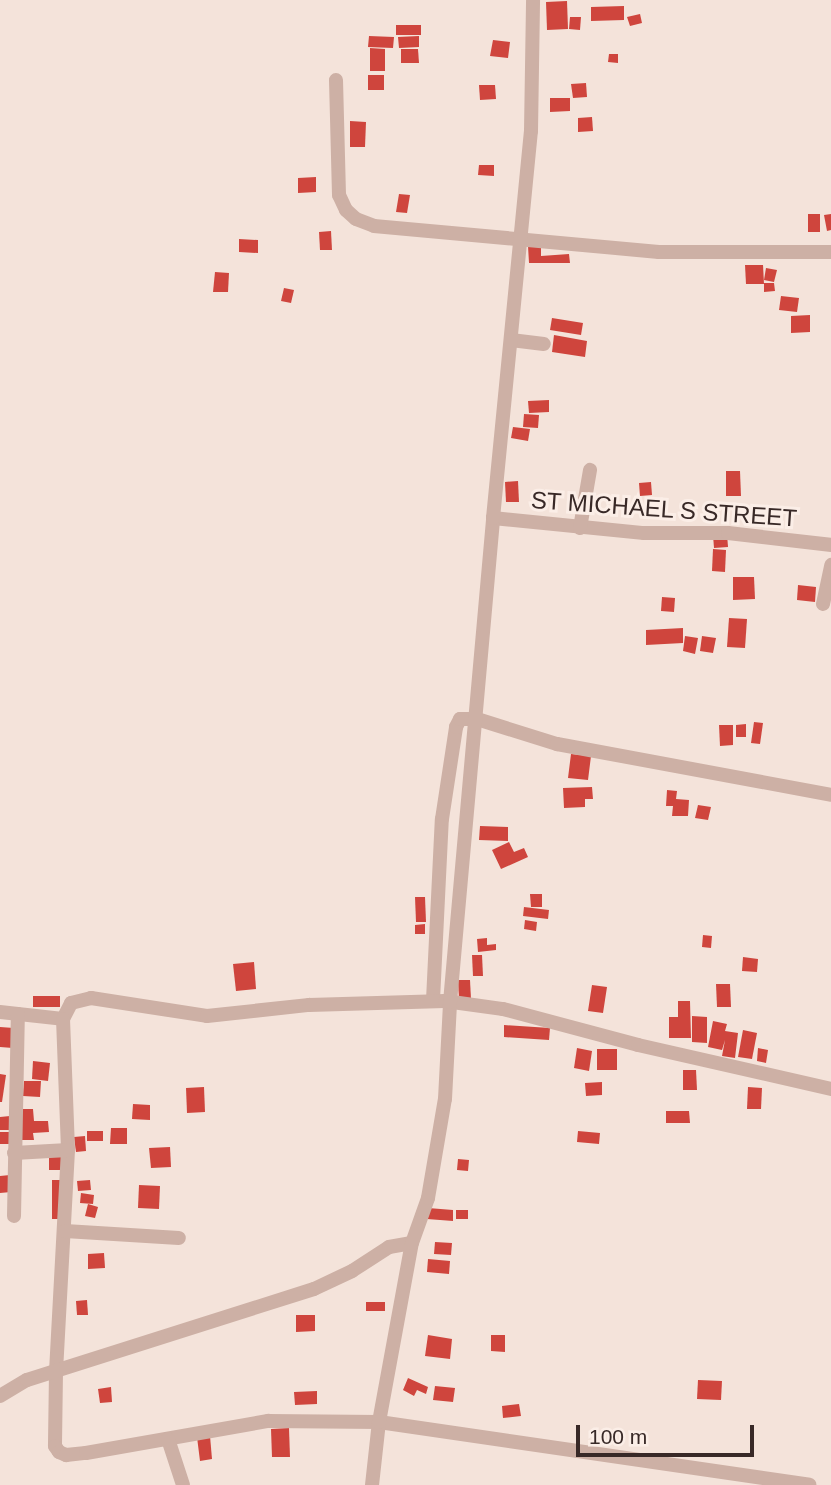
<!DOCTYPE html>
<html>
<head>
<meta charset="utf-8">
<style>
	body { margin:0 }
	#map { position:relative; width:831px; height:1485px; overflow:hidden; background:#f4e3da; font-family:Arial,sans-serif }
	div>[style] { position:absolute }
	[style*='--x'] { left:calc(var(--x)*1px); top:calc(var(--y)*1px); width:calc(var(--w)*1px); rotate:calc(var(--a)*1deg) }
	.building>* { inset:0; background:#cf453d }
	.minor>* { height:14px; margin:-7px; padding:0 7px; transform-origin:7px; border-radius:7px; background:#cdb0a5 }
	span { translate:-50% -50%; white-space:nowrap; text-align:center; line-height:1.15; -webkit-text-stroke:6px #fbeee7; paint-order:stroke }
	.street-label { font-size:24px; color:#382927 }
	.scale { position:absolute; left:576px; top:1425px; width:178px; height:32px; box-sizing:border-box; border:4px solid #382927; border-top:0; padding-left:9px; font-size:21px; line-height:24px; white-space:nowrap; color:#382927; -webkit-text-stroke:5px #fbeee7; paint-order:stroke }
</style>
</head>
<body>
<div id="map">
	<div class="building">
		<i style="clip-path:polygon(567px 1px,568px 29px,547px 30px,546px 2px)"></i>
		<i style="clip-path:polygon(624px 6px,624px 20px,591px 21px,591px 7px)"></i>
		<i style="clip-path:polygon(640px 14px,642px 23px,630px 26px,627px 17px)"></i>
		<i style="clip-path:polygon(570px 17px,581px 17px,580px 30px,569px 29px)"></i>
		<i style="clip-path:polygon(396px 25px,421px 25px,421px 35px,396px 35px)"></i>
		<i style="clip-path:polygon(369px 36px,394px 37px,393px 48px,368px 47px)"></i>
		<i style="clip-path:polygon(419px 36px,419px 47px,399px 48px,398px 37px)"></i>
		<i style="clip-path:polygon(493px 40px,510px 42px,508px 58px,490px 56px)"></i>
		<i style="clip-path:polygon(370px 48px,385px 49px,385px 71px,370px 71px)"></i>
		<i style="clip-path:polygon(401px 49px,418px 49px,419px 63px,401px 63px)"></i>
		<i style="clip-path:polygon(609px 54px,618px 54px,618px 63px,608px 62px)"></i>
		<i style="clip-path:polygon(368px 75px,384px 75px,384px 90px,368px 90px)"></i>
		<i style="clip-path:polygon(586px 83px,587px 97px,573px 98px,571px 84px)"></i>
		<i style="clip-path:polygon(479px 85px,495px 85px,496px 99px,480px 100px)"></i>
		<i style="clip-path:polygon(550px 98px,570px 98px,570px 111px,550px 112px)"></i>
		<i style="clip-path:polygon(592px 117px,593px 131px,578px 132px,578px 118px)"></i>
		<i style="clip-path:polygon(350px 121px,366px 122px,365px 147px,350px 147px)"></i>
		<i style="clip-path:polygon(479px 165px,494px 165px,494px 176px,478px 175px)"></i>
		<i style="clip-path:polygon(316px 177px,316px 192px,298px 193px,298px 178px)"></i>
		<i style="clip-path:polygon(399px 194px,410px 195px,407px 213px,396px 212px)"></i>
		<i style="clip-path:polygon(808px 214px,820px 214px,820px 232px,808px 232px)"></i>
		<i style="clip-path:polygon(831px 214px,831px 230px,827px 231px,824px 215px)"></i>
		<i style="clip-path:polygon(331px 231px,332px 250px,320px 250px,319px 232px)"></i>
		<i style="clip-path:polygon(239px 239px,258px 240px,258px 253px,239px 252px)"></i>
		<i style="clip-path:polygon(541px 245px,541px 256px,569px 254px,570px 263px,529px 263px,528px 246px)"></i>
		<i style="clip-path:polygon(745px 265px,763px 265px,764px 284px,746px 284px)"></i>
		<i style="clip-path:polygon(766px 268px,777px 270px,774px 282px,764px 280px)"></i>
		<i style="clip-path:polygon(215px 272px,229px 273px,228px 292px,213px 292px)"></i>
		<i style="clip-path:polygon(764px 283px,774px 283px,775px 291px,764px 292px)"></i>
		<i style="clip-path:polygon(284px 288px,294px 290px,291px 303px,281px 301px)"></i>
		<i style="clip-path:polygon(781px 296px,799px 298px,797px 312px,779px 310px)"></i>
		<i style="clip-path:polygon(810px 315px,810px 332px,791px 333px,791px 316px)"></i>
		<i style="clip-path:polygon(552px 318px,583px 323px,581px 335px,550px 330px)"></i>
		<i style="clip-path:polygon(554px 335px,587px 341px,585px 357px,552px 352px)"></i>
		<i style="clip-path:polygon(549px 400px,549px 412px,529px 413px,528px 401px)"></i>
		<i style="clip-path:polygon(524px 414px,539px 415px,538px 428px,523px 427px)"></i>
		<i style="clip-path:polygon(513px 427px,530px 429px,528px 441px,511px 438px)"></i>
		<i style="clip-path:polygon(726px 471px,740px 471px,741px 496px,726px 496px)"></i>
		<i style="clip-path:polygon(518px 481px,519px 502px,506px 502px,505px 482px)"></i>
		<i style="clip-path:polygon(651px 482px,652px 495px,640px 496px,639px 483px)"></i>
		<i style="clip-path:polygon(727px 534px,728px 547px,714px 548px,713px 535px)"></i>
		<i style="clip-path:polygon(713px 549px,726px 550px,725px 572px,712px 571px)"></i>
		<i style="clip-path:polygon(733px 577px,754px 577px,755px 599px,733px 600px)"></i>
		<i style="clip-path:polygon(798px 585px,816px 587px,815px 602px,797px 600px)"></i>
		<i style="clip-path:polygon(662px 597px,675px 598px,674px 612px,661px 611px)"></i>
		<i style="clip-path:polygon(729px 618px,747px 619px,745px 648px,727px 647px)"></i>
		<i style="clip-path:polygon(683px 628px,683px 643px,646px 645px,646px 630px)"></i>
		<i style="clip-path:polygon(685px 636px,698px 638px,695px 654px,683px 651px)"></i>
		<i style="clip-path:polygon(702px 636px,716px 638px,713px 653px,700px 651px)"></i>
		<i style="clip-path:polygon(754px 722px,763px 723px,760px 744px,751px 743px)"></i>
		<i style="clip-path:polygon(746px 724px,746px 737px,736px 737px,736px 725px)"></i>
		<i style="clip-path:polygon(719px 725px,733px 725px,733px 745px,720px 746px)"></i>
		<i style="clip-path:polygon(571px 754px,591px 756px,588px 780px,568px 778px)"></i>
		<i style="clip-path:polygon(592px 787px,593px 799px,585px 799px,585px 807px,564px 808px,563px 788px)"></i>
		<i style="clip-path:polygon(667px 790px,677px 791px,676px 799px,689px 800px,688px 816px,672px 816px,673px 806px,666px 806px)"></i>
		<i style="clip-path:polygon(698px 805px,711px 807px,708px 820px,695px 818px)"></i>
		<i style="clip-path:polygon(480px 826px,508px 827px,508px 841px,479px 840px)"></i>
		<i style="clip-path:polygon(509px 842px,514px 852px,524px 848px,528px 857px,501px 869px,492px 850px)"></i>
		<i style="clip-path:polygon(530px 894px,542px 894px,542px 907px,531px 907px)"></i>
		<i style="clip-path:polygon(415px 897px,425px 897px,426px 922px,416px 922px)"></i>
		<i style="clip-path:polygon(524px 907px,549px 910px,548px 919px,523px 916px)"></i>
		<i style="clip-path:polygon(525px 920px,537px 922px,536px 931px,524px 929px)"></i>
		<i style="clip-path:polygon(425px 924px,425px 934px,415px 934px,415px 925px)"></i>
		<i style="clip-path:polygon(703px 935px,712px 936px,711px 948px,702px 947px)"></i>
		<i style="clip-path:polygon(487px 938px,487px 945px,496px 944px,496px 950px,478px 952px,477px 939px)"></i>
		<i style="clip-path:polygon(472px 955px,482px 955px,483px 976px,473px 976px)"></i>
		<i style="clip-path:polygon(743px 957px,758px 959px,757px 972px,742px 971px)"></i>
		<i style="clip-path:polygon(254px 962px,256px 989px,236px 991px,233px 964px)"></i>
		<i style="clip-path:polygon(458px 980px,470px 980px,471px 999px,459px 999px)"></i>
		<i style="clip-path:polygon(716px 984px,730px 984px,731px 1007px,717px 1007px)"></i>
		<i style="clip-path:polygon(592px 985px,607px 987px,603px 1013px,588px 1011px)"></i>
		<i style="clip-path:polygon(33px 996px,60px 996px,60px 1007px,33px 1007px)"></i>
		<i style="clip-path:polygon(678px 1001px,690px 1001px,691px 1038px,669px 1038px,669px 1017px,678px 1017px)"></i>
		<i style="clip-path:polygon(692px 1016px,707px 1017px,707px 1043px,692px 1042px)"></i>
		<i style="clip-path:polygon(713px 1021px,727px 1024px,725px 1031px,738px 1033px,735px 1058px,722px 1056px,725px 1040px,722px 1050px,708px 1047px)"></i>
		<i style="clip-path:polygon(504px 1025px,550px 1028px,549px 1040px,504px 1037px)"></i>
		<i style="clip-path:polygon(0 1027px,14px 1028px,13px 1048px,0 1047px)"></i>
		<i style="clip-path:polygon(743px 1030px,757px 1033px,752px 1059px,738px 1057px)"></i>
		<i style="clip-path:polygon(577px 1048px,592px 1051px,589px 1071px,574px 1068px)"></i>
		<i style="clip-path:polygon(758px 1048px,768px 1050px,766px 1063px,757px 1061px)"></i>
		<i style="clip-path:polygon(597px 1049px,617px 1049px,617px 1070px,597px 1070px)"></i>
		<i style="clip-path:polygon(33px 1061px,50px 1063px,48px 1081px,32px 1079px)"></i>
		<i style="clip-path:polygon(683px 1070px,696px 1070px,697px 1090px,683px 1090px)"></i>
		<i style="clip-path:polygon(0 1074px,6px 1075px,2px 1102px,0 1102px)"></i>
		<i style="clip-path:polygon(24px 1081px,41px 1081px,40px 1097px,23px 1096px)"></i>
		<i style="clip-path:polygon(602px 1082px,602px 1095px,586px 1096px,585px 1083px)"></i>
		<i style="clip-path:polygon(204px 1087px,205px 1112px,187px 1113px,186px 1088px)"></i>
		<i style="clip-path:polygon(748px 1087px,762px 1088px,761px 1109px,747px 1109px)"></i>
		<i style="clip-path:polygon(133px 1104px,150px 1105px,150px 1120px,132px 1119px)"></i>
		<i style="clip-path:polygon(21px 1109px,33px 1109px,34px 1121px,48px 1121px,49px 1132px,33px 1133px,34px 1140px,22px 1140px)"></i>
		<i style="clip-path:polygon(666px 1111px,689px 1111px,690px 1123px,666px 1123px)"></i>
		<i style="clip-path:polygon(10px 1116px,11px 1130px,0 1130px,0 1117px)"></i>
		<i style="clip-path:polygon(111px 1128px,127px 1128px,127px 1144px,110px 1144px)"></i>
		<i style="clip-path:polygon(87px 1131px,103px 1131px,103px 1141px,87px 1141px)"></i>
		<i style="clip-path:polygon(578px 1131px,600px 1133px,599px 1144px,577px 1142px)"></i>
		<i style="clip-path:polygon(0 1132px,11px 1132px,11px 1144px,0 1144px)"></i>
		<i style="clip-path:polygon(85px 1136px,86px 1151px,76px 1152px,74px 1137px)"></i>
		<i style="clip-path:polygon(170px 1147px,171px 1167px,151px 1168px,149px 1148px)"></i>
		<i style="clip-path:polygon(65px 1153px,66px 1170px,49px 1170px,49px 1154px)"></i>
		<i style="clip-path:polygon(458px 1159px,469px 1160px,468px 1171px,457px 1170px)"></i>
		<i style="clip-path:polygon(10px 1175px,11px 1192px,0 1193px,0 1176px)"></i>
		<i style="clip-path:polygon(52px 1180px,63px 1180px,70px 1219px,52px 1219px)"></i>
		<i style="clip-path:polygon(90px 1180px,91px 1190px,78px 1191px,77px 1181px)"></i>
		<i style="clip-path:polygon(139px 1185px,160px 1186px,159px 1209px,138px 1208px)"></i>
		<i style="clip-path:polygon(81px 1193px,94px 1195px,93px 1204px,80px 1203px)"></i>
		<i style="clip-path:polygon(88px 1204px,98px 1207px,95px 1218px,85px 1216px)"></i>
		<i style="clip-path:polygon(428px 1208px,453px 1210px,453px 1221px,427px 1219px)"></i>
		<i style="clip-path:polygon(456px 1210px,468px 1210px,468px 1219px,456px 1219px)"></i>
		<i style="clip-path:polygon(435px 1242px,452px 1243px,451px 1255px,434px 1254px)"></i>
		<i style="clip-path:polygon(104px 1253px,105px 1268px,88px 1269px,88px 1254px)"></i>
		<i style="clip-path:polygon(428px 1259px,450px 1261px,449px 1274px,427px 1272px)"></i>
		<i style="clip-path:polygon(87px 1300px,88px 1315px,77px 1315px,76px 1301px)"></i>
		<i style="clip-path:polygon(366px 1302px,385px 1302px,385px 1311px,366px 1311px)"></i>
		<i style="clip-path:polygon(296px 1315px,315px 1315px,315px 1331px,296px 1332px)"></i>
		<i style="clip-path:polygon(428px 1335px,452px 1339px,450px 1359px,425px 1356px)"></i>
		<i style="clip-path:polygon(491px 1335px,505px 1335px,505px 1352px,491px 1351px)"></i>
		<i style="clip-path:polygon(408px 1378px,428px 1387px,426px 1394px,417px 1390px,414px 1396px,403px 1390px)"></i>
		<i style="clip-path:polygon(698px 1380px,722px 1381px,721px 1400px,697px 1399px)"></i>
		<i style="clip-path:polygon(435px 1386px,455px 1388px,453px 1402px,433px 1400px)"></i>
		<i style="clip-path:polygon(111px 1387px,112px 1402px,100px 1403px,98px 1389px)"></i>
		<i style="clip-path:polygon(317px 1391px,317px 1404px,295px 1405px,294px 1392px)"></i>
		<i style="clip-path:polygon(519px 1404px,521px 1416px,503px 1418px,502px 1406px)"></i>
		<i style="clip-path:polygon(289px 1428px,290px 1457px,272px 1457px,271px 1429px)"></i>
		<i style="clip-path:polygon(210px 1436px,212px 1459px,200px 1461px,197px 1437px)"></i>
	</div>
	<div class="minor">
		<i style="--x:336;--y:80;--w:115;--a:88.5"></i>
		<i style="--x:339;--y:195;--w:17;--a:65"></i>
		<i style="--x:346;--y:210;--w:13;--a:42"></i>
		<i style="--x:356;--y:219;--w:19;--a:21"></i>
		<i style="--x:374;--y:226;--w:286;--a:5.2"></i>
		<i style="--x:659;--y:252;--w:172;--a:0"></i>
		<i style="--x:511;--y:340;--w:33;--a:7"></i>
		<i style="--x:493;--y:518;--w:152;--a:5.7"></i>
		<i style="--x:644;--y:533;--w:84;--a:0"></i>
		<i style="--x:728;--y:533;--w:104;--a:6.6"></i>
		<i style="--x:580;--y:528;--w:59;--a:-80.2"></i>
		<i style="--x:823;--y:604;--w:40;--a:-78"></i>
		<i style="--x:433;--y:1000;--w:181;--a:-87.2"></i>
		<i style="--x:442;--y:819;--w:93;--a:-81.3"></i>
		<i style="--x:456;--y:727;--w:9;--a:-63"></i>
		<i style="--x:460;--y:719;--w:17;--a:0"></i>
		<i style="--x:477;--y:719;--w:84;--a:17.4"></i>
		<i style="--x:557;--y:744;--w:279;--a:10.5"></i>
		<i style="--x:0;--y:1012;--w:63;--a:6.3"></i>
		<i style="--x:63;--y:1019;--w:18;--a:-63"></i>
		<i style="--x:71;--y:1003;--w:21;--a:-14"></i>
		<i style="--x:91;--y:998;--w:117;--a:8.8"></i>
		<i style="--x:207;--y:1016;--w:103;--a:-6.2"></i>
		<i style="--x:309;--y:1005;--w:136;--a:-1.7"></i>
		<i style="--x:445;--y:1001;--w:59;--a:7.9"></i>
		<i style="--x:503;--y:1009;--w:140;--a:14.9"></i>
		<i style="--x:638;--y:1045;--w:198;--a:12.8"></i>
		<i style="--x:63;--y:1019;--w:131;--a:87.8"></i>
		<i style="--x:68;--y:1150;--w:222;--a:93.1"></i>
		<i style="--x:56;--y:1372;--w:74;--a:90.8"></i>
		<i style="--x:55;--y:1446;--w:7;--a:56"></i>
		<i style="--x:59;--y:1452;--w:8;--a:23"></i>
		<i style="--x:66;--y:1455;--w:20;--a:-6"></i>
		<i style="--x:86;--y:1453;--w:185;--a:-10"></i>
		<i style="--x:268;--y:1421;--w:111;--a:0.5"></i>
		<i style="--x:379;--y:1422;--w:435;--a:8.3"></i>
		<i style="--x:14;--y:1153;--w:54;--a:-3.2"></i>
		<i style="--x:14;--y:1216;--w:202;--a:-88.9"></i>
		<i style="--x:65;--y:1231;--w:114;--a:3.5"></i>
		<i style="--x:0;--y:1396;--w:31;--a:-31"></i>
		<i style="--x:27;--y:1380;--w:301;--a:-17.6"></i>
		<i style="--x:314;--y:1289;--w:42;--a:-25.3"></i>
		<i style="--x:352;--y:1271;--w:44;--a:-33"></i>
		<i style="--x:389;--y:1247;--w:23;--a:-10"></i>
		<i style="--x:168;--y:1439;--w:48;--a:71.9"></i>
		<i style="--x:372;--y:1485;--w:63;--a:-83.7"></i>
		<i style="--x:379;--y:1422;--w:182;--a:-79.6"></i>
		<i style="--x:412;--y:1243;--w:48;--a:-70.4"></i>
		<i style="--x:428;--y:1198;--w:100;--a:-80.3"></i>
		<i style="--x:445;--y:1099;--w:97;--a:-87"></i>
		<i style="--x:450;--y:1002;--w:486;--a:-84.9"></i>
		<i style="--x:493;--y:518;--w:389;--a:-84.4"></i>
		<i style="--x:531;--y:131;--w:131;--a:-89.1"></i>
	</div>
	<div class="street-label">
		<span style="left:664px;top:509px;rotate:4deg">ST MICHAEL S STREET</span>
	</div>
	<div class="scale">100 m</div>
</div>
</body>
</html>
